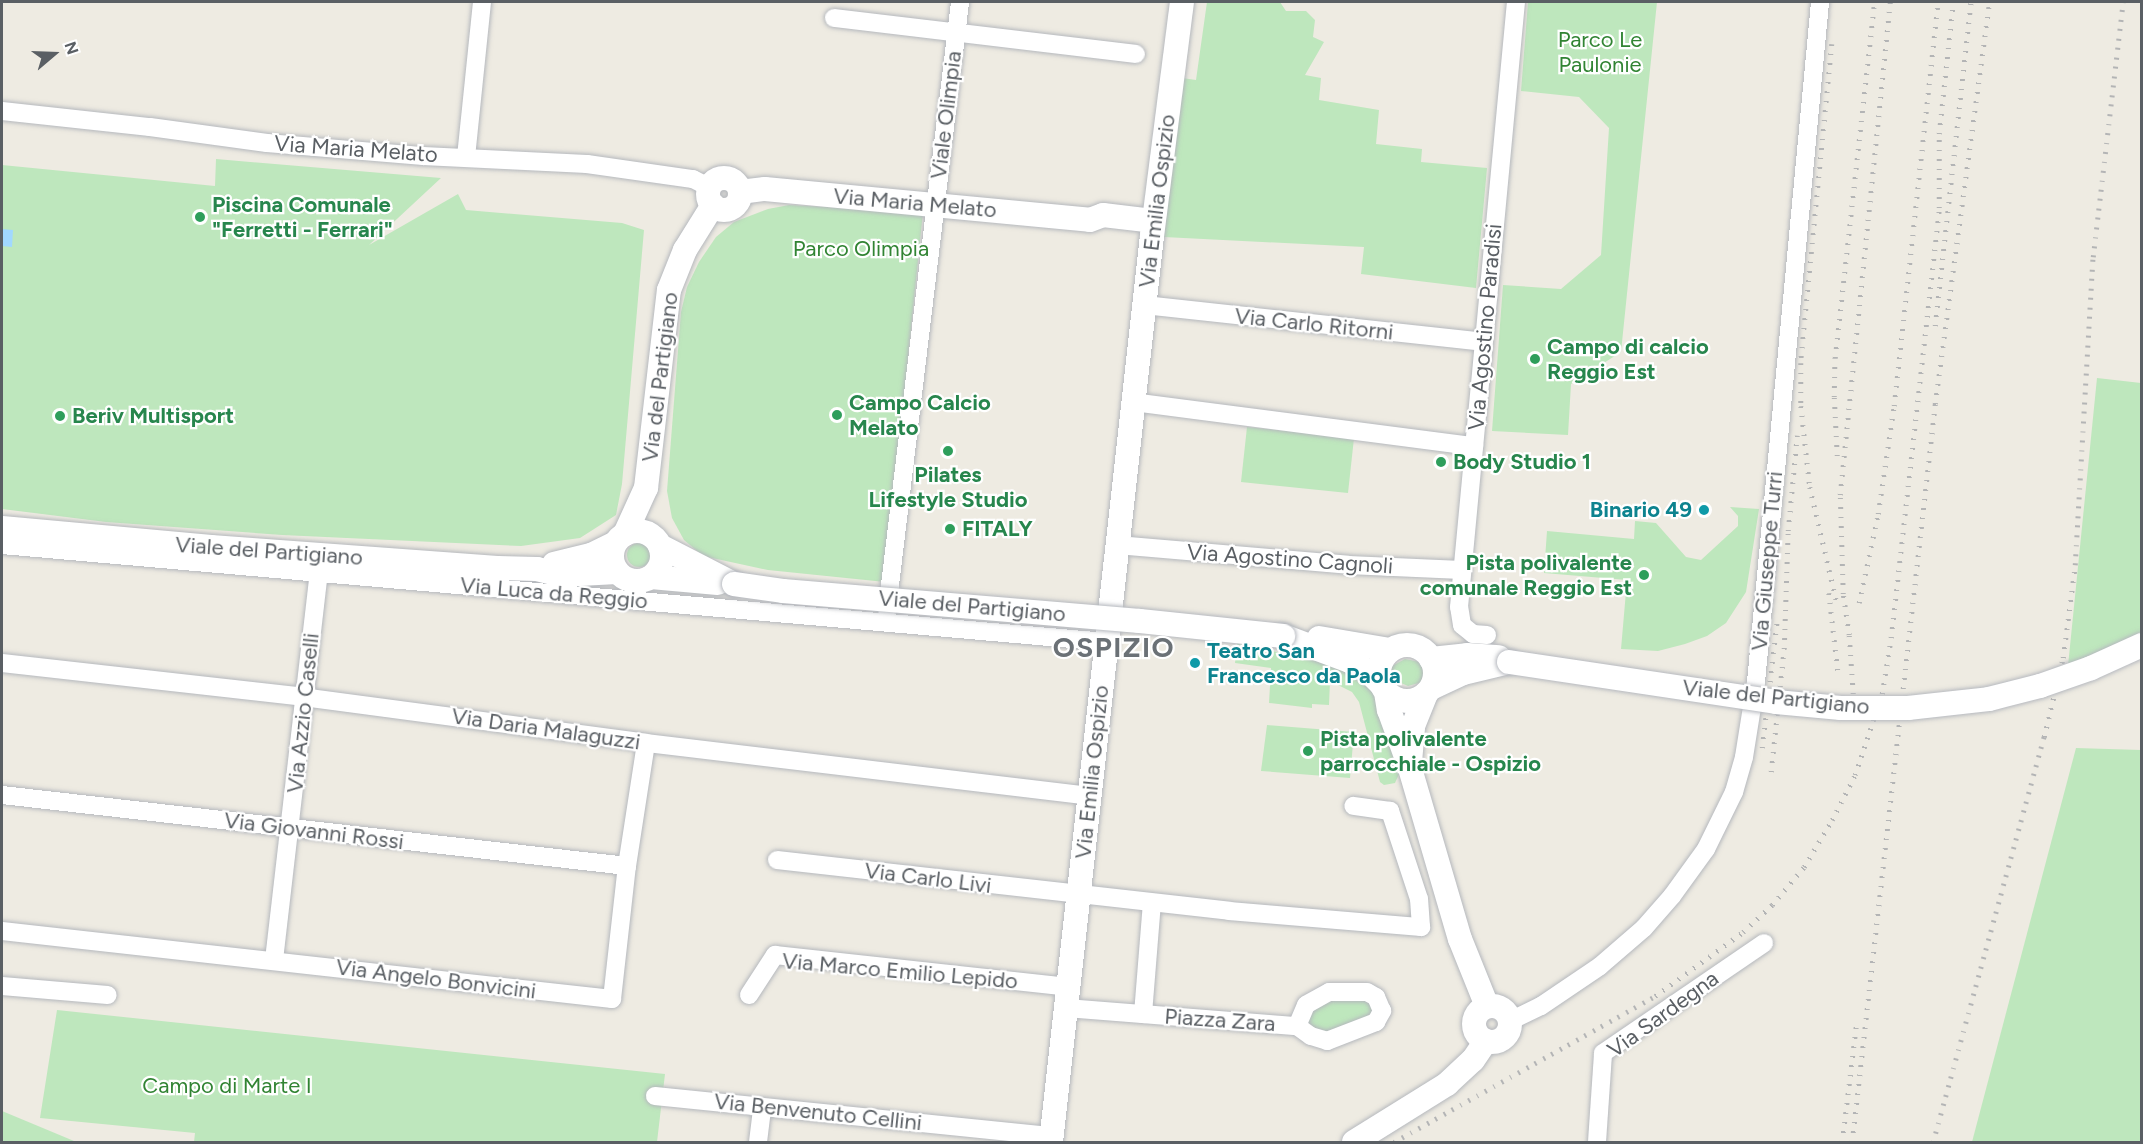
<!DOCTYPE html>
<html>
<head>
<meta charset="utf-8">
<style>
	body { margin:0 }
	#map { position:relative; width:2143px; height:1144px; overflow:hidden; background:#eeebe2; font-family:Figtree,sans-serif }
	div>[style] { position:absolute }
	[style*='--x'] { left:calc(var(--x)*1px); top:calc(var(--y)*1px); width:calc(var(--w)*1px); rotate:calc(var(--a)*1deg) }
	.green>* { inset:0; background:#bee7bd }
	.round { border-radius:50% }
	.water>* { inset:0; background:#a1d8ff }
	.roads { filter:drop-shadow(0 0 2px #b5b8bd) drop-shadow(0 0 2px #b5b8bd) }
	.street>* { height:18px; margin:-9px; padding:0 9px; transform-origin:9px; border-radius:9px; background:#fff }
	.secondary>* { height:24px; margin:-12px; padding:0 12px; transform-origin:12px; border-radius:12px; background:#fff }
	.secondary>.ring { margin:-12px; padding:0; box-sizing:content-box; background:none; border:24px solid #fff; border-radius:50% }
	.rail>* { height:4.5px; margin-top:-2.25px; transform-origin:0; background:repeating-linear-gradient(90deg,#b3b4b5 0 1.5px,transparent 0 9.5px) }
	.bridges { filter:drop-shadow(0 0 2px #b6b9bf) drop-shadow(0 0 2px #b6b9bf) }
	.secondary-bridge>* { height:24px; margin:-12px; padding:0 12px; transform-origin:12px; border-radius:12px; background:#fff }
	.dots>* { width:16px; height:16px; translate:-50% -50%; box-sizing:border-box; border:3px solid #fff; border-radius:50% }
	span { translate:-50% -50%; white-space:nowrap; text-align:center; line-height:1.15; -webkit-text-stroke:4.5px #fff; paint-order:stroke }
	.park-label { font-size:22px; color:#318433 }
	.street-label { font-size:22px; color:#5a5f64 }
	.leisure-label { font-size:22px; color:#27864d; font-weight:700 }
	.left { translate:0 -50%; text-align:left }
	.right { translate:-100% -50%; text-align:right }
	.culture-label { font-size:22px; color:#0d838f; font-weight:700 }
	.district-label { font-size:28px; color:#6b7176; font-weight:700; letter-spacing:1.5px }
	.frame { position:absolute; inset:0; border:3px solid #5a5f64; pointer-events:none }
	.north { position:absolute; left:24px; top:24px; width:60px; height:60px; -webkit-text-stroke:4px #fff; paint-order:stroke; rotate:71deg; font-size:16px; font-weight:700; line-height:24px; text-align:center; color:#5a5f64 }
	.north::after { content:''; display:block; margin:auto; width:21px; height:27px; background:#5a5f64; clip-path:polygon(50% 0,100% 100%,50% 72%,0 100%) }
</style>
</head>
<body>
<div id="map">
	<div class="green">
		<i style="clip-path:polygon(1207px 2px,1280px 2px,1286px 11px,1306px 11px,1315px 20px,1313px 37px,1324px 42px,1305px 75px,1321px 78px,1319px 100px,1379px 110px,1376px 144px,1422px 149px,1421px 162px,1487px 168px,1476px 288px,1361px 274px,1364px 247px,1164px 237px,1182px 78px,1196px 80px)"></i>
		<i style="clip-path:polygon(1528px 2px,1657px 2px,1621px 352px,1571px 384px,1568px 435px,1492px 431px,1503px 285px,1561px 289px,1601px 255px,1609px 128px,1579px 97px,1521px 91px)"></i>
		<i style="clip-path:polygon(216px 159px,441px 178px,369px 245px,458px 194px,466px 210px,622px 223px,644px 230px,622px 484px,616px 515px,580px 538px,521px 546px,282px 535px,106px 522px,2px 509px,2px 165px,215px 186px)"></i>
		<i style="clip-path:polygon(789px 205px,923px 212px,885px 582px,768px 570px,703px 556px,684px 540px,672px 518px,667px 491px,681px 312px,687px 287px,699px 262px,716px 237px,734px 222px,768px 209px)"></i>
		<i style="clip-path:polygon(2097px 378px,2141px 383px,2141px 638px,2068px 666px)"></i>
		<i style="clip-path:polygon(1247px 427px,1354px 438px,1348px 493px,1241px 482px)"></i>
		<i style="clip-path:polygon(1730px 507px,1759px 509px,1746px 592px,1726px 623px,1707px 636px,1685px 644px,1658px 651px,1621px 649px,1627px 580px,1544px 573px,1547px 531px,1634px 539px,1635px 521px,1656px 523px,1686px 557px,1701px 560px,1738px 526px,1738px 516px)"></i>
		<i class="round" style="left:627px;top:543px;width:24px;height:24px"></i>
		<i style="clip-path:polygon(1237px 643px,1317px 661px,1356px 676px,1374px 693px,1381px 706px,1400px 772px,1395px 783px,1384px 785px,1380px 782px,1359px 702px,1352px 692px,1330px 681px,1329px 705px,1312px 704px,1312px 708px,1269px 703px,1271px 668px,1235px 663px)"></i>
		<i style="clip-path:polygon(1405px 659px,1420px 662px,1425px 669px,1425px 677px,1422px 682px,1408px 686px,1394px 680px,1390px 674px,1392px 666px)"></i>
		<i style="clip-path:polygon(1267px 725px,1354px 732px,1350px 778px,1261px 771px)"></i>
		<i style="clip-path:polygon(2076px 748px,2141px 750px,2141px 1142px,1972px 1142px)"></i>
		<i style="clip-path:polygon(1368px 998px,1376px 1015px,1322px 1035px,1307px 1022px,1308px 1015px,1322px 1000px)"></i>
		<i style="clip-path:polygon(57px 1010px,665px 1074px,657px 1142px,194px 1142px,195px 1133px,40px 1118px)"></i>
		<i style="clip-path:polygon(2px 1111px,74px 1141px,73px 1142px,2px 1142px)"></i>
	</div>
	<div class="water">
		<i style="clip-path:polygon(2px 229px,13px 230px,12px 247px,2px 246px)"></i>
	</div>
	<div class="roads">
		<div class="street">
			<i style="--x:834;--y:18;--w:304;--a:6.8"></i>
			<i style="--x:2;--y:111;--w:149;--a:6.2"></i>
			<i style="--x:150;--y:127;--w:118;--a:7.8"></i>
			<i style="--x:267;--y:143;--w:157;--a:4.8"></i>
			<i style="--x:423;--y:156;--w:164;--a:2.8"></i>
			<i style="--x:587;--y:164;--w:107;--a:8.1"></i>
			<i style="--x:693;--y:179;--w:18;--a:27"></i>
			<i style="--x:466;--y:157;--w:156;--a:-84.1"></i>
			<i style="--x:1144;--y:305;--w:341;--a:6.2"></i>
			<i style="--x:1133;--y:402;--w:344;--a:7.4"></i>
			<i style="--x:2;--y:545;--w:1109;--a:5.02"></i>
			<i style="--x:1117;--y:545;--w:232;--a:4.9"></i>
			<i style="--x:1348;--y:565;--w:114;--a:2.5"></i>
			<i style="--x:887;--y:610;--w:612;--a:-83.15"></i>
			<i style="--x:1487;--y:635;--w:14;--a:-176"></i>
			<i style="--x:1473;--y:634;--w:14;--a:-141"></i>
			<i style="--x:1462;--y:625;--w:18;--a:-99"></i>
			<i style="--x:1459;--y:607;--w:608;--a:-84.62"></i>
			<i style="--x:2;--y:663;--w:303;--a:6.4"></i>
			<i style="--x:303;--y:697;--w:346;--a:7.6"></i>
			<i style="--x:646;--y:743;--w:446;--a:6.8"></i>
			<i style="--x:2;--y:795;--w:629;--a:6.48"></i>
			<i style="--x:777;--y:860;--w:455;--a:6.4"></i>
			<i style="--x:1229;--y:911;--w:193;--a:4.8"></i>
			<i style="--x:1421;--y:927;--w:28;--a:-94"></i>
			<i style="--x:1419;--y:899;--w:93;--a:-108.2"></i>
			<i style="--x:1390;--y:811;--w:37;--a:-172"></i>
			<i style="--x:2;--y:931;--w:614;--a:6.36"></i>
			<i style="--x:612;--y:999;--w:134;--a:-83.6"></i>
			<i style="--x:627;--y:866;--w:124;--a:-81.2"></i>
			<i style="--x:274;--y:960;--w:390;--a:-83.4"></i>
			<i style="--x:2;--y:986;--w:106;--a:4.9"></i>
			<i style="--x:749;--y:995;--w:48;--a:-57"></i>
			<i style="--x:775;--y:955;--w:295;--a:6.2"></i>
			<i style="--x:1066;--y:1008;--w:232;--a:4.5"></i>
			<i style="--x:1297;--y:1026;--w:17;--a:36"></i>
			<i style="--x:1311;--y:1036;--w:17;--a:17"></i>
			<i style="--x:1327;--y:1041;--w:53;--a:-21.2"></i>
			<i style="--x:1376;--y:1022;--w:13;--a:-61"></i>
			<i style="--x:1382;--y:1011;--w:15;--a:-113"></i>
			<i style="--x:1376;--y:997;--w:10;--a:-151"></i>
			<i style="--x:1367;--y:992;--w:38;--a:180"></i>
			<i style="--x:1329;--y:992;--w:26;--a:151"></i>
			<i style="--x:1306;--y:1005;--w:23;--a:113"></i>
			<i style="--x:1143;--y:1014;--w:111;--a:-85.4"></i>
			<i style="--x:1510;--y:1021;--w:34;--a:-26"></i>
			<i style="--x:1541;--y:1006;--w:71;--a:-34.1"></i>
			<i style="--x:1600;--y:966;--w:58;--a:-40.8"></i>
			<i style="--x:1644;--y:928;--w:43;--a:-48.8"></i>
			<i style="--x:1672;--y:896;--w:58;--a:-54.1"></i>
			<i style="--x:1706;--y:849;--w:64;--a:-63.8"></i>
			<i style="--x:1734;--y:792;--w:36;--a:-74"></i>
			<i style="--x:1744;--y:757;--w:76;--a:-80.9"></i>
			<i style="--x:1756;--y:682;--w:683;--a:-84.62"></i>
			<i style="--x:655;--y:1096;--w:399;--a:5.8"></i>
			<i style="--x:758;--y:1142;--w:35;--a:-83"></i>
			<i style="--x:1597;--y:1142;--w:89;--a:-86.1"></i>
			<i style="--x:1603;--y:1053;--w:195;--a:-34.3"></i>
		</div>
		<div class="secondary">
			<i class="ring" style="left:708px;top:178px;width:8px;height:8px"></i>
			<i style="--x:740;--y:192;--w:25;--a:-7"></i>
			<i style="--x:765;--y:189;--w:326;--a:5.4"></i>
			<i style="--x:1090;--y:220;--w:14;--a:-21"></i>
			<i style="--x:1103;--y:215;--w:50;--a:6.8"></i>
			<i style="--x:2;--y:528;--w:210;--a:5.2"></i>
			<i style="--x:211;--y:547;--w:287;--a:4.2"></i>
			<i style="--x:497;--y:568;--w:40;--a:1.4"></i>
			<i style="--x:537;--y:569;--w:25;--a:14"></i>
			<i style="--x:561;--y:575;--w:56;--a:-3.1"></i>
			<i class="ring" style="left:612px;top:531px;width:26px;height:26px"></i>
			<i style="--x:625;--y:534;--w:51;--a:-65.5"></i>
			<i style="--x:646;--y:488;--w:199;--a:-83.4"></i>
			<i style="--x:669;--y:290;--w:43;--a:-68.2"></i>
			<i style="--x:685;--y:250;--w:53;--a:-58.1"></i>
			<i style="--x:660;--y:546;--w:83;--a:27.2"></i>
			<i style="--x:554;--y:564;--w:38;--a:-14"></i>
			<i style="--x:591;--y:555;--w:25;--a:-26"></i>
			<i style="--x:651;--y:577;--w:67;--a:5.1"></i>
			<i style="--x:1283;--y:636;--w:72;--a:20.5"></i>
			<i style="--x:1350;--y:661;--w:22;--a:30"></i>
			<i style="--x:1369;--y:672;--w:18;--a:45"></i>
			<i style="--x:1319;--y:638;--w:72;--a:9.6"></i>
			<i class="ring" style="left:1379px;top:645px;width:32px;height:32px"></i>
			<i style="--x:1431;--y:659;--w:36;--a:-6"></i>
			<i style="--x:1467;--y:655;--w:32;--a:4"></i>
			<i style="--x:1433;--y:687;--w:33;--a:-25"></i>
			<i style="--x:1463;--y:673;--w:47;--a:-13.4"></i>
			<i style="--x:1386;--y:692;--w:18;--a:81"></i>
			<i style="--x:1389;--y:710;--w:59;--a:70"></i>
			<i style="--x:1409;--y:765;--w:181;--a:73.7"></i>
			<i style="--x:1460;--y:939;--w:72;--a:68.1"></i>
			<i style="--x:1410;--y:762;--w:36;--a:-85"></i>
			<i style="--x:1413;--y:726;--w:35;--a:-68"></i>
			<i class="ring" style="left:1474px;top:1006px;width:12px;height:12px"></i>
			<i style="--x:1051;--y:1142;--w:912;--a:-83.64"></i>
			<i style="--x:1152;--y:236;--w:236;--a:-82.7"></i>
			<i style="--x:1354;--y:1142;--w:110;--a:-31.9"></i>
			<i style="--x:1447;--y:1084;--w:35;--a:-43"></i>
			<i style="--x:1473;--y:1060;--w:23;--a:-56"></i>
		</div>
	</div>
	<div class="rail">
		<i style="--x:1832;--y:44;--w:321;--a:95.6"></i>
		<i style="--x:1801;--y:363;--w:43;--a:90"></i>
		<i style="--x:1801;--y:406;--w:81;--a:83.7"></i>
		<i style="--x:1810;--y:487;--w:119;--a:76.9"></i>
		<i style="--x:1935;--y:326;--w:326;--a:-83.7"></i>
		<i style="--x:1837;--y:456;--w:59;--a:-92.9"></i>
		<i style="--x:1834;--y:397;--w:39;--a:-89"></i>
		<i style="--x:1835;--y:358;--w:358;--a:-83.7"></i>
		<i style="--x:1829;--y:593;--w:79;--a:83.4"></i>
		<i style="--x:1859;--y:603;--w:91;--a:-77.9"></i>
		<i style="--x:1878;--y:514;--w:109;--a:-81.6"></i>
		<i style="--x:1894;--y:406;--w:406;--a:-83.8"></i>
		<i style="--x:1853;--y:694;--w:59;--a:-93.9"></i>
		<i style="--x:1849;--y:635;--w:41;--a:-98.3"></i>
		<i style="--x:1843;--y:594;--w:99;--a:-91.7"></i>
		<i style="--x:1840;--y:495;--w:496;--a:-84.2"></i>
		<i style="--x:1762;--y:748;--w:128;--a:-83.3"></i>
		<i style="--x:1771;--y:772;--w:124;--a:-84"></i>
		<i style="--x:1784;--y:649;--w:118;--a:-88.1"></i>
		<i style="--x:1788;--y:531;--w:96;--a:-84.6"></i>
		<i style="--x:1394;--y:1142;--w:299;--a:-29.2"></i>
		<i style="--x:1655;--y:996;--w:109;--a:-36"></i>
		<i style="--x:1743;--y:932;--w:40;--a:-43"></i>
		<i style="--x:1772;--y:905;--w:50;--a:-49.9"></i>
		<i style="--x:1804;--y:867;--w:55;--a:-59.2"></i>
		<i style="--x:1832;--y:820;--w:51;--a:-62.9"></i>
		<i style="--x:1855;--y:775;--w:85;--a:-71.6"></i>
		<i style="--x:1882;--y:694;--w:57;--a:-80.9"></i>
		<i style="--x:1891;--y:638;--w:433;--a:-83.6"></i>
		<i style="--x:1939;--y:208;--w:74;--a:-90"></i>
		<i style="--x:1939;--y:134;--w:133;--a:-83.9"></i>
		<i style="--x:1842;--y:1142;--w:116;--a:-83.1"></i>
		<i style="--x:1852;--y:1142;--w:743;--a:-83.58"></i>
		<i style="--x:1935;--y:404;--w:406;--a:-82.3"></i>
		<i style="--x:1933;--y:1142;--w:420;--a:-74.7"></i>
		<i style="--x:2044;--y:737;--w:81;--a:-76.5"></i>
		<i style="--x:2063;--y:658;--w:94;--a:-82.6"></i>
		<i style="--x:2075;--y:565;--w:309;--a:-86.7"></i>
		<i style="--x:2093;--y:257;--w:257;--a:-83.3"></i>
	</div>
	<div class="bridges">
		<div class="secondary-bridge">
			<i style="--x:734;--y:584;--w:49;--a:8.1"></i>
			<i style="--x:783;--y:591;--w:358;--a:4.8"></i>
			<i style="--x:1140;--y:621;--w:144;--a:6"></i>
			<i style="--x:1509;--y:662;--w:270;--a:8.5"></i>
			<i style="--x:1776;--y:702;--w:65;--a:5.3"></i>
			<i style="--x:1841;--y:708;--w:67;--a:0"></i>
			<i style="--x:1908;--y:708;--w:81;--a:-6.3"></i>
			<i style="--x:1989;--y:699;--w:53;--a:-14.3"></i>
			<i style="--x:2040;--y:686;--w:54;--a:-19.4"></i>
			<i style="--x:2091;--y:668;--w:56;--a:-24.3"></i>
		</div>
	</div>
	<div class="dots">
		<i style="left:200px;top:217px;background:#2e9e5b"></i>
		<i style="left:1535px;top:359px;background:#2e9e5b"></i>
		<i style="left:837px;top:415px;background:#2e9e5b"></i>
		<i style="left:60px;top:416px;background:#2e9e5b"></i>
		<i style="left:948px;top:451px;background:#2e9e5b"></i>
		<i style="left:1441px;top:462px;background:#2e9e5b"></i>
		<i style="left:1704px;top:510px;background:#0f9aa8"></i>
		<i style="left:950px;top:529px;background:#2e9e5b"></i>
		<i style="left:1644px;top:575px;background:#2e9e5b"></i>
		<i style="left:1195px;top:663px;background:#0f9aa8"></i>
		<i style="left:1308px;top:751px;background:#2e9e5b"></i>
	</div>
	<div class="park-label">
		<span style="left:1600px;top:52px">Parco Le<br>Paulonie</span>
		<span style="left:861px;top:249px">Parco Olimpia</span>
		<span style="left:227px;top:1086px">Campo di Marte I</span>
	</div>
	<div class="street-label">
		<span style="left:946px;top:115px;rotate:-83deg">Viale Olimpia</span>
		<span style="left:356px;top:149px;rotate:4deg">Via Maria Melato</span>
		<span style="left:1157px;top:201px;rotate:-83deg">Via Emilia Ospizio</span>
		<span style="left:915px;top:203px;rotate:5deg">Via Maria Melato</span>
		<span style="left:1314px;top:324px;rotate:6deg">Via Carlo Ritorni</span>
		<span style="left:1485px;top:327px;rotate:-85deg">Via Agostino Paradisi</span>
		<span style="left:660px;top:377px;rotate:-83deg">Via del Partigiano</span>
		<span style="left:269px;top:551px;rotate:4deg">Viale del Partigiano</span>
		<span style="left:1290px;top:559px;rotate:4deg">Via Agostino Cagnoli</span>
		<span style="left:1767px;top:561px;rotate:-85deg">Via Giuseppe Turri</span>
		<span style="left:554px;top:593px;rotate:5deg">Via Luca da Reggio</span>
		<span style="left:972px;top:606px;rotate:5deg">Viale del Partigiano</span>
		<span style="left:1776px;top:697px;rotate:6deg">Viale del Partigiano</span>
		<span style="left:303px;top:713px;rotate:-84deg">Via Azzio Caselli</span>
		<span style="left:546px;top:729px;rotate:8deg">Via Daria Malaguzzi</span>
		<span style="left:1092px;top:772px;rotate:-84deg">Via Emilia Ospizio</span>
		<span style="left:314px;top:831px;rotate:7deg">Via Giovanni Rossi</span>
		<span style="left:928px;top:878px;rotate:7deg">Via Carlo Livi</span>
		<span style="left:900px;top:971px;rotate:5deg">Via Marco Emilio Lepido</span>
		<span style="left:436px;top:979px;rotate:7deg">Via Angelo Bonvicini</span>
		<span style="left:1663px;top:1014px;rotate:-36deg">Via Sardegna</span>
		<span style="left:1220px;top:1020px;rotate:4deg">Piazza Zara</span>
		<span style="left:818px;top:1112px;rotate:6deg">Via Benvenuto Cellini</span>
	</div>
	<div class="leisure-label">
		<span class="left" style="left:212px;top:217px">Piscina Comunale<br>"Ferretti - Ferrari"</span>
		<span class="left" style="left:1547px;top:359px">Campo di calcio<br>Reggio Est</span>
		<span class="left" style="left:849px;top:415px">Campo Calcio<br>Melato</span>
		<span class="left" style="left:72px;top:416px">Beriv Multisport</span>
		<span class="left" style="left:1453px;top:462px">Body Studio 1</span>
		<span style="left:948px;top:487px">Pilates<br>Lifestyle Studio</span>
		<span class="left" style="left:962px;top:529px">FITALY</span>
		<span class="right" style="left:1632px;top:575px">Pista polivalente<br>comunale Reggio Est</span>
		<span class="left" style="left:1320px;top:751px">Pista polivalente<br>parrocchiale - Ospizio</span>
	</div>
	<div class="culture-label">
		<span class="right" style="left:1692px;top:510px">Binario 49</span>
		<span class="left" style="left:1207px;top:663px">Teatro San<br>Francesco da Paola</span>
	</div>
	<div class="district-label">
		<span style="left:1114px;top:647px">OSPIZIO</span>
	</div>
	<div class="frame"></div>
	<div class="north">N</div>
</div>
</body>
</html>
